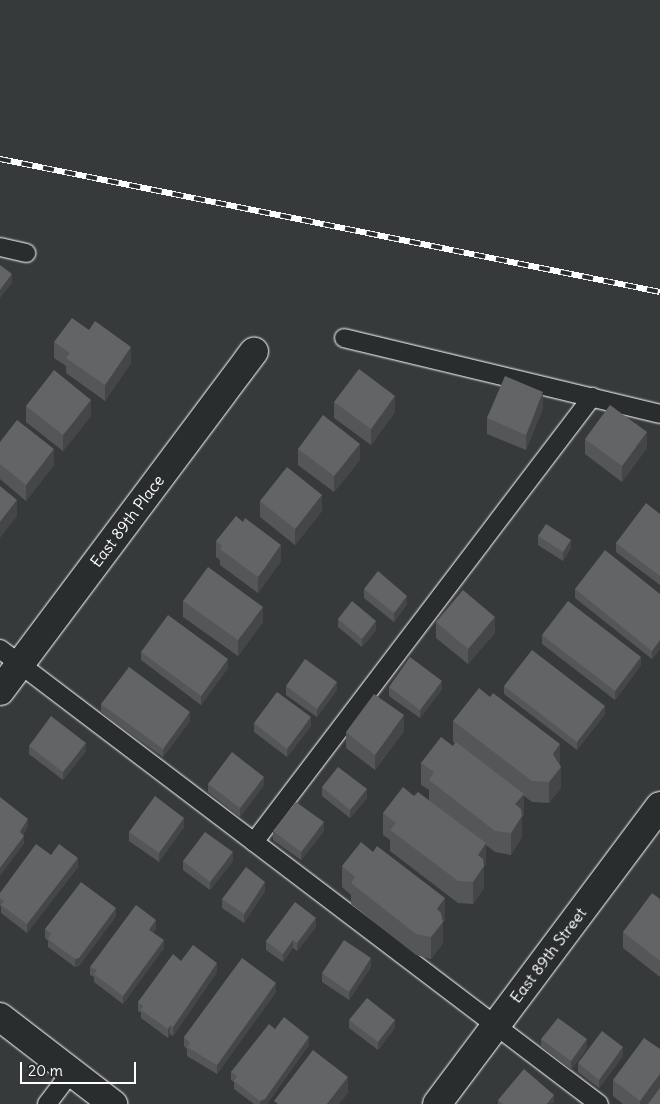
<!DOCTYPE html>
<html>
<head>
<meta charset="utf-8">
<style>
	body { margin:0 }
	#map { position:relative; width:660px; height:1104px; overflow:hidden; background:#373a3b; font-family:Delius,sans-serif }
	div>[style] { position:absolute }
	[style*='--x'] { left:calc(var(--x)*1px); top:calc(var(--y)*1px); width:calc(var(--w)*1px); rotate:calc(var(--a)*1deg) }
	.roads { filter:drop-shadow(0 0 1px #fff) drop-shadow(0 0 1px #fff) }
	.lane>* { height:18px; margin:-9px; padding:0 9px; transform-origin:9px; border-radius:9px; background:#2a2d2e }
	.street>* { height:28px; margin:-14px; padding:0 14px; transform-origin:14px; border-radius:14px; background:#2a2d2e }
	.rail>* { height:5.5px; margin-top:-2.75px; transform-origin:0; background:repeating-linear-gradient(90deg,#2a2d2e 0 11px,#fff 0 22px); box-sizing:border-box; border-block:1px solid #fff }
	.wall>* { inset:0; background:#555657 }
	.shaded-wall>* { inset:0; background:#454647 }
	.building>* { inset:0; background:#636465 }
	span { translate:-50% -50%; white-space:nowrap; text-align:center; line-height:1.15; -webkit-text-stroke:4.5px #2a2d2e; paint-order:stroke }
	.street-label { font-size:16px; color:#fff }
	.scale { position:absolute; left:20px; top:1062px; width:116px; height:22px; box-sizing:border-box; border:2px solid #fff; border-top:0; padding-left:6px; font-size:15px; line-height:18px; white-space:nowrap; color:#fff; -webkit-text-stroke:4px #2a2d2e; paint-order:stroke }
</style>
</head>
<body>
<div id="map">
	<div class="roads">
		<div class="lane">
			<i style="--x:0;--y:247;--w:27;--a:13"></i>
			<i style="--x:344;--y:338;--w:325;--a:13.5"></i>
			<i style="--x:0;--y:649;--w:752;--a:37.22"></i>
			<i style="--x:254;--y:842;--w:559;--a:-52.78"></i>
			<i style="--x:47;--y:1104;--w:40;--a:-53"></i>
		</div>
		<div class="street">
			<i style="--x:0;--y:691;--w:424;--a:-53.2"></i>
			<i style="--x:0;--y:1017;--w:143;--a:37.6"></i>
			<i style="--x:437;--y:1104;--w:372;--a:-53.2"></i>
		</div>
	</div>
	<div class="rail">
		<i style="--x:0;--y:159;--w:673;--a:11.39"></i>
	</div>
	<div class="wall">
		<i style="clip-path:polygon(54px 342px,131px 363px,105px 401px,66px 373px,66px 366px,54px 358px)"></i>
		<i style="clip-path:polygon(334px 402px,395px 412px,371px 445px,334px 418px)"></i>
		<i style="clip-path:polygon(26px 406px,91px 416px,63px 451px,26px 422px)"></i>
		<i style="clip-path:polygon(543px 408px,526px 450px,487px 434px,487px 418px)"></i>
		<i style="clip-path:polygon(585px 439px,647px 448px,622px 482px,585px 454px)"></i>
		<i style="clip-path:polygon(0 442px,54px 465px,26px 501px,0 479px)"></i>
		<i style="clip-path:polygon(298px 449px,360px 460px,334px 492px,298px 465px)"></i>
		<i style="clip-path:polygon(260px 501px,322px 511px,295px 545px,260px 517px)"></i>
		<i style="clip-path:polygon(660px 514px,660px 585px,616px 552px,616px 543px)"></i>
		<i style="clip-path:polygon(538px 536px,571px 548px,563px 561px,538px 545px)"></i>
		<i style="clip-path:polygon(216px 541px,281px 561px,258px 593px,220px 565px,220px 560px,216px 557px)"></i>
		<i style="clip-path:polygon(364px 589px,407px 604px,394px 622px,364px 598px)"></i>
		<i style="clip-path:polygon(575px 589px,660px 594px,660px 649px,652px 659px,575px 598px)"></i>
		<i style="clip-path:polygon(183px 601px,263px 622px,238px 656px,183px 617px)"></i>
		<i style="clip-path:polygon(338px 619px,376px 630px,362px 647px,338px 627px)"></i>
		<i style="clip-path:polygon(436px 622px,495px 633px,468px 664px,436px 638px)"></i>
		<i style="clip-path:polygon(542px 635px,641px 665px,615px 700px,542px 644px)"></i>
		<i style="clip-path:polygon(141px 652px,228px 668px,201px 705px,141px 660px)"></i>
		<i style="clip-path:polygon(286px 686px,337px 690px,317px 717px,286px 695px)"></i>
		<i style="clip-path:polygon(504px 686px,605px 714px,577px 750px,504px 694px)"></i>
		<i style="clip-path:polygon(389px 687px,442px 689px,420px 718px,389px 696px)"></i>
		<i style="clip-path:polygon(101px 704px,190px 721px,163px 757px,101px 713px)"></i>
		<i style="clip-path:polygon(453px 721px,560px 765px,561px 788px,549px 803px,532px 802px,524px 796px,524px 815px,522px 817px,522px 837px,511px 855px,495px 852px,486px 845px,486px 864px,484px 867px,484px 888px,473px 904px,458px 903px,390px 851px,390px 840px,383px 835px,383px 813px,414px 796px,429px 800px,429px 790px,421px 785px,421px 763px,453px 746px,455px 743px,453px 742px)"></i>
		<i style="clip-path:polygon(254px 723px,311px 726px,287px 757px,254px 732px)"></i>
		<i style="clip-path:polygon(404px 731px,375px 770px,346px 748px,346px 732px)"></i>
		<i style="clip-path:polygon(29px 746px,86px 751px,63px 780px,29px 754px)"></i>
		<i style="clip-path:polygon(208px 784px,264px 785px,240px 817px,208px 792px)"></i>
		<i style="clip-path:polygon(322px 787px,367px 798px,350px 818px,322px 796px)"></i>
		<i style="clip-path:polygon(184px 827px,159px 862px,129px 841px,129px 832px)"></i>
		<i style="clip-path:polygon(273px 831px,324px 831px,301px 860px,273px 840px)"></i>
		<i style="clip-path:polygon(51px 855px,78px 867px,27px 933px,1px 913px,1px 907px,0 906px,0 893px)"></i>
		<i style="clip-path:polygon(183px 861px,233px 861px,210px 890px,183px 870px)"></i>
		<i style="clip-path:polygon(342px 866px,445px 920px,443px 922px,443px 943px,431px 959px,416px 955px,351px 904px,351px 895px,342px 887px)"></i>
		<i style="clip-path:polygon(265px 891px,244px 923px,222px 908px,222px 899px)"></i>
		<i style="clip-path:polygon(660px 899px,660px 977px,623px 948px,623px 932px)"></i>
		<i style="clip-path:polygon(116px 916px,79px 966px,75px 967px,48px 947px,48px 941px,45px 938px,45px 929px)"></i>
		<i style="clip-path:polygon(316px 927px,297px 951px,293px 948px,283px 962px,266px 950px,266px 941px)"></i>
		<i style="clip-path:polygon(156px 929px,153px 933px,164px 948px,123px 1004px,94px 982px,94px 977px,90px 975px,90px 967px)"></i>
		<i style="clip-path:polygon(181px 961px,217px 972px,173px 1036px,170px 1034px,168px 1038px,141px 1018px,141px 1013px,138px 1011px,138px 1002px)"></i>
		<i style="clip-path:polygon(371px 967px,349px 1000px,322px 982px,322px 973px)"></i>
		<i style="clip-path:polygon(276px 992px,217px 1074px,187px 1056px,187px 1049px,184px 1046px,184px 1037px)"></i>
		<i style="clip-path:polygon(349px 1020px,395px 1028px,378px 1050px,349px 1028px)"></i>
		<i style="clip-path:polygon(275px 1029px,309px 1045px,267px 1104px,254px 1104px,234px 1089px,234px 1082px,231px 1080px,231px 1072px)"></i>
		<i style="clip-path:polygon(541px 1039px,587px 1048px,571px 1070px,541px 1047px)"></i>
		<i style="clip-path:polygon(623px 1056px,599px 1088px,578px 1072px,578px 1063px)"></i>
		<i style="clip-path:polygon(613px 1080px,660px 1104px,623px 1104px,613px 1096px)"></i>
		<i style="clip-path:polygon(498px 1100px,554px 1103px,498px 1104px)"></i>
	</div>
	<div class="shaded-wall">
		<i style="clip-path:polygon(12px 274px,12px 283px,0 298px,0 290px)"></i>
		<i style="clip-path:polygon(131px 347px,131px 363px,105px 401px,105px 385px)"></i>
		<i style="clip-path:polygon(543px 392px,543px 408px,526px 450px,526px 435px)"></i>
		<i style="clip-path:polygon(395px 396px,395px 412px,371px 445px,371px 429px)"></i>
		<i style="clip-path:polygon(91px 400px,91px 416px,63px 451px,63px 435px)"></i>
		<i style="clip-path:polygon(647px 432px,647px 448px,622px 482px,622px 466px)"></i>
		<i style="clip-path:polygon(360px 444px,360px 460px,334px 492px,334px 476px)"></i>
		<i style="clip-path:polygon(54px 449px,54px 465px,26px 501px,26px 485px)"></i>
		<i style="clip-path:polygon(322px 495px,322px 511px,295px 545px,295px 529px)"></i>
		<i style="clip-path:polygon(17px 500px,17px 516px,0 538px,0 522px)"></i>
		<i style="clip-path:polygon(571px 540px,571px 548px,563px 561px,563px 552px)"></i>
		<i style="clip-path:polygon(281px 545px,281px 561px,258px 593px,258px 577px)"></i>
		<i style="clip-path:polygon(407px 596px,407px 604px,394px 622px,394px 613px)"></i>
		<i style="clip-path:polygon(263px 607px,263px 622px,238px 656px,238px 640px)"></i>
		<i style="clip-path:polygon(495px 617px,495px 633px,468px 664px,468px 649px)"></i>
		<i style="clip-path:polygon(376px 621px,376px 630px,362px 647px,362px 639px)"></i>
		<i style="clip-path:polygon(660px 640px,660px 649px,652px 659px,652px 651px)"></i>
		<i style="clip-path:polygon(641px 657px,641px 665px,615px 700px,615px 691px)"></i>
		<i style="clip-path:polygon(228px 659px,228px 668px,201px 705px,201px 696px)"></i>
		<i style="clip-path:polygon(442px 681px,442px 689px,420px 718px,420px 710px)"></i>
		<i style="clip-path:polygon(337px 682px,337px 690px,317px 717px,317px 709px)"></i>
		<i style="clip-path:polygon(605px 706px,605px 714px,577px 750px,577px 742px)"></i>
		<i style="clip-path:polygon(190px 712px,190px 721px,163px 757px,163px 749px)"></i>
		<i style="clip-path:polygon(404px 715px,404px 731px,375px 770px,375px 755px)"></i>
		<i style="clip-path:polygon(311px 717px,311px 726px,287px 757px,287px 749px)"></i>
		<i style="clip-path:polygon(86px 743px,86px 751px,63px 780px,63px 772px)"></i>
		<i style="clip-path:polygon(560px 744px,560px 766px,553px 754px)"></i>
		<i style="clip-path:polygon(561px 767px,561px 788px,549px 803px,549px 782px)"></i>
		<i style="clip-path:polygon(264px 777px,264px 785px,240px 817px,240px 808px)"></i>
		<i style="clip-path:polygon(367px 789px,367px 798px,350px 818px,350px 810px)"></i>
		<i style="clip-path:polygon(524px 794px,524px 815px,522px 817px,522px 837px,511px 855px,511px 833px,515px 804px)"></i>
		<i style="clip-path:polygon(184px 818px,184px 827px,159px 862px,159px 853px)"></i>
		<i style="clip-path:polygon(28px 819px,28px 827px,20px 841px,20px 832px)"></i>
		<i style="clip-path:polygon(324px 822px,324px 831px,301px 860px,301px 852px)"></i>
		<i style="clip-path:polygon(24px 836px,24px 844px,0 876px,0 868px)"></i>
		<i style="clip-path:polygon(486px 843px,486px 864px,484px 867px,484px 888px,473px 904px,473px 882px,478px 855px)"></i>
		<i style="clip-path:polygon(233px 852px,233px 861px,210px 890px,210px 882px)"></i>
		<i style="clip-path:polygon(78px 858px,78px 867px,27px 933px,27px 924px)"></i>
		<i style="clip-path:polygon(265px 882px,265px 891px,244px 923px,244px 914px)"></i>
		<i style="clip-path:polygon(445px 898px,445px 920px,443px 922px,443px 943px,431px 959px,431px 937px,437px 909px)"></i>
		<i style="clip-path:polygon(116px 908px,116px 916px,79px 966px,75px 967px,75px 959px)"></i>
		<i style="clip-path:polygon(316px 918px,316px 927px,297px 951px,297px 943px)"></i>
		<i style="clip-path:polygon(156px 920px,156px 929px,149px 938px,149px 930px)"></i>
		<i style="clip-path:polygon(164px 940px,164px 948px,123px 1004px,123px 996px)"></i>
		<i style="clip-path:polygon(293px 940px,293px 948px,283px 962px,283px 954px)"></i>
		<i style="clip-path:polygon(371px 958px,371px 967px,349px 1000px,349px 992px)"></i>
		<i style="clip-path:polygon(217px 963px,217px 972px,173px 1036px,173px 1027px)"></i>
		<i style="clip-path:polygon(276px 983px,276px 992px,217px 1074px,217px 1065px)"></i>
		<i style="clip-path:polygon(395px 1020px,395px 1028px,378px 1050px,378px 1042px)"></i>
		<i style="clip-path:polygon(170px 1025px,170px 1034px,168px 1038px,168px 1029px)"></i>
		<i style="clip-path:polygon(309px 1037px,309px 1045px,267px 1104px,260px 1104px,260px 1101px)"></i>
		<i style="clip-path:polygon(587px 1039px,587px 1048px,571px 1070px,571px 1061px)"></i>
		<i style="clip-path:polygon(623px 1047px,623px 1056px,599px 1088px,599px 1080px)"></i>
		<i style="clip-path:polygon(660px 1074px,660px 1090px,649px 1104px,640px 1104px,640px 1101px)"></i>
		<i style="clip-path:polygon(348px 1077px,348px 1093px,339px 1104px,327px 1104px)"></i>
		<i style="clip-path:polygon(554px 1095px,554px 1103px,547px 1104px)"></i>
	</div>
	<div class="building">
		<i style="clip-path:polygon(0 265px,12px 274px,0 290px)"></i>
		<i style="clip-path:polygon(72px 318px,89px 330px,95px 321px,131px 347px,105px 385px,66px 358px,70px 353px,54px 342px)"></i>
		<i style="clip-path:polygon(359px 369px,395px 396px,371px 429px,334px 402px)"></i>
		<i style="clip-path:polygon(54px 370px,91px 400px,63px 435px,26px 406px)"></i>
		<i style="clip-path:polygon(505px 376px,543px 392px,526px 435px,487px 418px)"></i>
		<i style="clip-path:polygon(610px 405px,647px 432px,622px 466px,585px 439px)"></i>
		<i style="clip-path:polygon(323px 415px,360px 444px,334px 476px,298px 449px)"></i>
		<i style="clip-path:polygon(17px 420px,54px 449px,26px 485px,0 464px,0 442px)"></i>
		<i style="clip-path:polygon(287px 467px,322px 495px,295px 529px,260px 501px)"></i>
		<i style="clip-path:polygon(0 486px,17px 500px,0 522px)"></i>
		<i style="clip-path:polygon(646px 503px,660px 514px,660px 576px,616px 543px)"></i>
		<i style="clip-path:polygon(236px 516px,243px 522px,245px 518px,281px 545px,258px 577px,220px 549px,222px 546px,216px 541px)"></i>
		<i style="clip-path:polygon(546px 524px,571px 540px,563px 552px,538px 536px)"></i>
		<i style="clip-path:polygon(605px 550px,660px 594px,660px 640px,652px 651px,575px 589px)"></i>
		<i style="clip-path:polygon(208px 567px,263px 607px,238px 640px,183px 601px)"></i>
		<i style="clip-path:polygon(378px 571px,407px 596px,394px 613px,364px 589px)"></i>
		<i style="clip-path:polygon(463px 590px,495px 617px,468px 649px,436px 622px)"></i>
		<i style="clip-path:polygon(352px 601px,376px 621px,362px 639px,338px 619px)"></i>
		<i style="clip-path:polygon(568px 601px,641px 657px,615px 691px,542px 635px)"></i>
		<i style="clip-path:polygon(168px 615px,228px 659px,201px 696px,141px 652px)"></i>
		<i style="clip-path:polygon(532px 650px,605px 706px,577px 742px,504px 686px)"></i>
		<i style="clip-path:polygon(410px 657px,442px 681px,420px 710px,389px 687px)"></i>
		<i style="clip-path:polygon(305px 659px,337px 682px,317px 709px,286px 686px)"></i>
		<i style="clip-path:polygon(129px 667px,190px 712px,163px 749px,101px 704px)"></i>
		<i style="clip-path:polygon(479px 688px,490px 697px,493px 693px,560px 744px,553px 754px,561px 767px,549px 782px,532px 781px,453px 721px)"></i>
		<i style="clip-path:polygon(277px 692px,311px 717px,287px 749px,254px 723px)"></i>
		<i style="clip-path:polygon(374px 694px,404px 715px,375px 755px,346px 732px)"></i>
		<i style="clip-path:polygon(51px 716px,86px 743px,63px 772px,29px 746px)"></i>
		<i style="clip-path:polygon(441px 737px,453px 746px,456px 742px,524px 794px,515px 804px,521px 809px,522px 816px,511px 833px,495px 831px,429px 780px,434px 772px,421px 763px)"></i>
		<i style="clip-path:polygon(232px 752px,264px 777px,240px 808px,208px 784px)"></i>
		<i style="clip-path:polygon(338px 767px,367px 789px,350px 810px,322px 787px)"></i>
		<i style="clip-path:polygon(403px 787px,414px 796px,418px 792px,486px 843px,478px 855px,483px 859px,484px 866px,473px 882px,458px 881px,390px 830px,396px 823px,383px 813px)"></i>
		<i style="clip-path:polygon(155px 796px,184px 818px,159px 853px,129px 832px)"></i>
		<i style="clip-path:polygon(0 797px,28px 819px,20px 832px,24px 836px,0 868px)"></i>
		<i style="clip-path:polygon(296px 802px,324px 822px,301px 852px,273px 831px)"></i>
		<i style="clip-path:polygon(205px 832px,233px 852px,210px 882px,183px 861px)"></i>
		<i style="clip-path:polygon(361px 842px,373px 852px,377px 846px,445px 898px,437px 909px,441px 913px,443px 922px,431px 937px,416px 934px,351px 883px,355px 877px,342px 866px)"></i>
		<i style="clip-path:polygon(36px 844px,51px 855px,59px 844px,78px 858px,27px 924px,1px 905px,4px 901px,0 898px,0 893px)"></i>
		<i style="clip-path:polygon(246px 867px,265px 882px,244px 914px,222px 899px)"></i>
		<i style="clip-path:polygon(81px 882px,116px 908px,79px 958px,75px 959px,48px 939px,51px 934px,45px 929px)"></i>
		<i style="clip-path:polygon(652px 893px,660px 899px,660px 961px,623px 932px)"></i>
		<i style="clip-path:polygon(295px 902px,316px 918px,297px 943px,293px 940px,283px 954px,266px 941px)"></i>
		<i style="clip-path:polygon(136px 905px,156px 920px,149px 930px,164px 940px,123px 996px,94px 974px,97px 970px,90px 967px)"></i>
		<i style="clip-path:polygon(344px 940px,371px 958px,349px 992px,322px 973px)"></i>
		<i style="clip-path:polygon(193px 945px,217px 963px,173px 1027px,170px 1025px,168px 1029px,141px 1010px,143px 1006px,138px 1002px,173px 954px,181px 961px)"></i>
		<i style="clip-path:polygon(242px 958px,276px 983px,217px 1065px,187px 1047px,190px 1043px,184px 1037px)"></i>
		<i style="clip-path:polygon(367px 998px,395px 1020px,378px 1042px,349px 1020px)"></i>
		<i style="clip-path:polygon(284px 1017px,309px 1037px,265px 1099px,260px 1101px,234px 1081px,237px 1076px,231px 1072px,269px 1024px,275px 1029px)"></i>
		<i style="clip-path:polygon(558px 1018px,587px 1039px,571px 1061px,541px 1039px)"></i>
		<i style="clip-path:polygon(602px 1031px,623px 1047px,599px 1080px,578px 1063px)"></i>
		<i style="clip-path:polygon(644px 1038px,660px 1049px,660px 1074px,640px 1101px,613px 1080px)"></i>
		<i style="clip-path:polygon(313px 1050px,348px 1077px,327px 1104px,278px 1104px,274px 1101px)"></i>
		<i style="clip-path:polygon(524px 1069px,554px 1095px,547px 1104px,503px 1104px,498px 1100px)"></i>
		<i style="clip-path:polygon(660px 1088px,660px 1104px,648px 1104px)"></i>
	</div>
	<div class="street-label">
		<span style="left:127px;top:521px;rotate:-53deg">East 89th Place</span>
		<span style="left:548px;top:955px;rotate:-53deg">East 89th Street</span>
	</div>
	<div class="scale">20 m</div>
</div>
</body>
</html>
